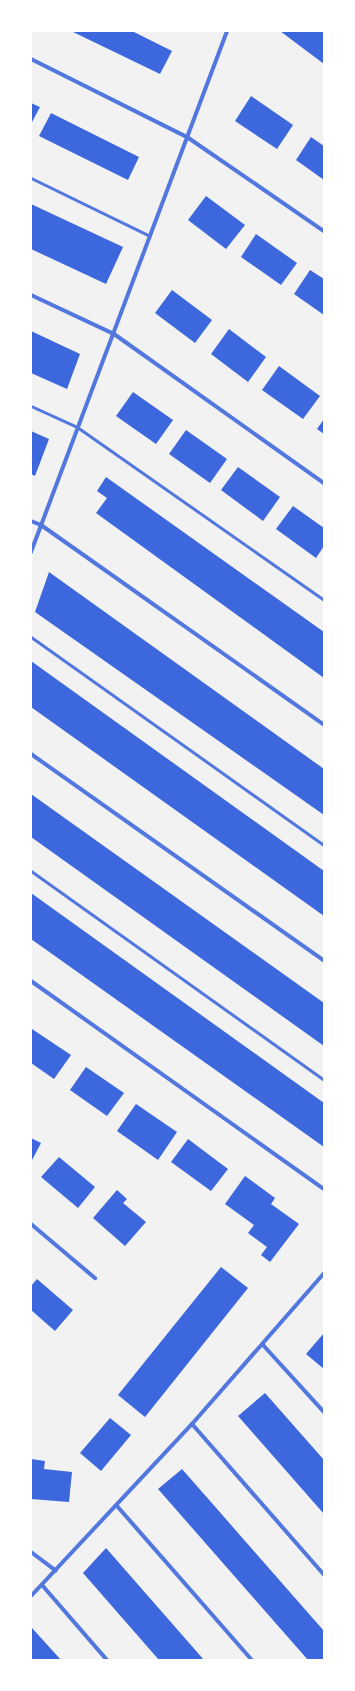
<!DOCTYPE html>
<html>
<head>
<meta charset="utf-8">
<style>
	body { margin:0 }
	#map { position:relative; width:355px; height:1691px; overflow:hidden; background:#f2f2f2; font-family:"Nunito Sans",sans-serif }
	div>[style] { position:absolute }
	[style*='--x'] { left:calc(var(--x)*1px); top:calc(var(--y)*1px); width:calc(var(--w)*1px); rotate:calc(var(--a)*1deg) }
	.building>* { inset:0; background:#3d67dc }
	.service>* { height:3px; margin:-1.5px; padding:0 1.5px; transform-origin:1.5px; border-radius:1.5px; background:#5277de }
	.minor>* { height:4px; margin:-2px; padding:0 2px; transform-origin:2px; border-radius:2px; background:#5277de }
	span { translate:-50% -50%; white-space:nowrap; text-align:center; line-height:1.15; -webkit-text-stroke:4px #fff; paint-order:stroke }
	.frame { position:absolute; inset:0; border:32px solid #fff; pointer-events:none }
</style>
</head>
<body>
<div id="map">
	<div class="building">
		<i style="clip-path:polygon(71px 31px,132px 31px,172px 51px,160px 74px)"></i>
		<i style="clip-path:polygon(280px 31px,321px 31px,324px 33px,324px 64px)"></i>
		<i style="clip-path:polygon(251px 96px,293px 125px,277px 149px,235px 121px)"></i>
		<i style="clip-path:polygon(31px 103px,40px 107px,31px 124px)"></i>
		<i style="clip-path:polygon(51px 113px,139px 157px,128px 180px,39px 136px)"></i>
		<i style="clip-path:polygon(311px 137px,324px 146px,324px 180px,296px 160px)"></i>
		<i style="clip-path:polygon(206px 196px,245px 225px,226px 249px,188px 220px)"></i>
		<i style="clip-path:polygon(31px 204px,123px 247px,106px 284px,31px 249px)"></i>
		<i style="clip-path:polygon(256px 234px,297px 263px,281px 285px,241px 257px)"></i>
		<i style="clip-path:polygon(310px 270px,324px 279px,324px 315px,294px 294px)"></i>
		<i style="clip-path:polygon(172px 290px,212px 320px,195px 343px,155px 313px)"></i>
		<i style="clip-path:polygon(229px 329px,266px 357px,248px 382px,211px 354px)"></i>
		<i style="clip-path:polygon(31px 331px,80px 354px,67px 389px,31px 373px)"></i>
		<i style="clip-path:polygon(279px 366px,320px 396px,303px 419px,262px 390px)"></i>
		<i style="clip-path:polygon(133px 392px,173px 420px,156px 444px,116px 416px)"></i>
		<i style="clip-path:polygon(324px 419px,324px 434px,317px 429px)"></i>
		<i style="clip-path:polygon(186px 430px,227px 459px,210px 483px,169px 454px)"></i>
		<i style="clip-path:polygon(31px 431px,49px 439px,35px 476px,31px 474px)"></i>
		<i style="clip-path:polygon(238px 467px,280px 497px,263px 521px,221px 490px)"></i>
		<i style="clip-path:polygon(106px 477px,324px 632px,324px 678px,96px 513px,107px 498px,97px 491px)"></i>
		<i style="clip-path:polygon(293px 506px,324px 528px,324px 546px,316px 558px,276px 529px)"></i>
		<i style="clip-path:polygon(49px 572px,324px 769px,324px 815px,35px 612px)"></i>
		<i style="clip-path:polygon(31px 661px,324px 871px,324px 916px,31px 707px)"></i>
		<i style="clip-path:polygon(31px 794px,324px 1003px,324px 1046px,31px 837px)"></i>
		<i style="clip-path:polygon(31px 893px,324px 1103px,324px 1147px,31px 939px)"></i>
		<i style="clip-path:polygon(32px 1029px,71px 1055px,54px 1079px,31px 1063px)"></i>
		<i style="clip-path:polygon(86px 1067px,124px 1093px,107px 1116px,70px 1090px)"></i>
		<i style="clip-path:polygon(136px 1104px,177px 1132px,158px 1160px,117px 1131px)"></i>
		<i style="clip-path:polygon(31px 1138px,41px 1143px,31px 1162px)"></i>
		<i style="clip-path:polygon(188px 1139px,228px 1169px,211px 1191px,171px 1162px)"></i>
		<i style="clip-path:polygon(59px 1157px,95px 1187px,78px 1208px,41px 1177px)"></i>
		<i style="clip-path:polygon(245px 1176px,275px 1198px,271px 1204px,299px 1224px,270px 1262px,261px 1255px,267px 1247px,248px 1233px,254px 1225px,225px 1204px)"></i>
		<i style="clip-path:polygon(117px 1190px,127px 1199px,123px 1203px,146px 1222px,125px 1246px,93px 1218px)"></i>
		<i style="clip-path:polygon(221px 1267px,248px 1288px,145px 1417px,118px 1395px)"></i>
		<i style="clip-path:polygon(37px 1279px,73px 1310px,55px 1331px,31px 1310px,31px 1286px)"></i>
		<i style="clip-path:polygon(324px 1333px,324px 1369px,306px 1354px)"></i>
		<i style="clip-path:polygon(265px 1393px,324px 1460px,324px 1514px,238px 1416px)"></i>
		<i style="clip-path:polygon(110px 1418px,131px 1435px,101px 1471px,80px 1453px)"></i>
		<i style="clip-path:polygon(31px 1459px,45px 1461px,44px 1469px,72px 1472px,69px 1502px,31px 1499px)"></i>
		<i style="clip-path:polygon(182px 1469px,324px 1631px,324px 1660px,308px 1660px,158px 1489px)"></i>
		<i style="clip-path:polygon(106px 1548px,204px 1660px,159px 1660px,83px 1573px)"></i>
		<i style="clip-path:polygon(32px 1628px,61px 1660px,31px 1660px)"></i>
	</div>
	<div class="service">
		<i style="--x:31;--y:178;--w:132;--a:26"></i>
		<i style="--x:31;--y:406;--w:51;--a:24.5"></i>
		<i style="--x:77;--y:427;--w:302;--a:35"></i>
		<i style="--x:31;--y:637;--w:359;--a:35.4"></i>
		<i style="--x:31;--y:871;--w:360;--a:35.5"></i>
	</div>
	<div class="minor">
		<i style="--x:31;--y:59;--w:174;--a:26.6"></i>
		<i style="--x:187;--y:137;--w:166;--a:34.5"></i>
		<i style="--x:31;--y:295;--w:92;--a:25.2"></i>
		<i style="--x:114;--y:334;--w:257;--a:35.4"></i>
		<i style="--x:31;--y:521;--w:11;--a:22"></i>
		<i style="--x:41;--y:525;--w:347;--a:35.2"></i>
		<i style="--x:31;--y:552;--w:557;--a:-69.38"></i>
		<i style="--x:31;--y:754;--w:359;--a:35.2"></i>
		<i style="--x:31;--y:981;--w:359;--a:35.4"></i>
		<i style="--x:31;--y:1224;--w:84;--a:40.2"></i>
		<i style="--x:263;--y:1345;--w:91;--a:47.7"></i>
		<i style="--x:192;--y:1424;--w:201;--a:48.8"></i>
		<i style="--x:117;--y:1506;--w:205;--a:48.8"></i>
		<i style="--x:31;--y:1552;--w:31;--a:37"></i>
		<i style="--x:42;--y:1585;--w:99;--a:49.1"></i>
		<i style="--x:31;--y:1596;--w:236;--a:-46.9"></i>
		<i style="--x:192;--y:1424;--w:201;--a:-48.8"></i>
	</div>
	<div class="frame"></div>
</div>
</body>
</html>
